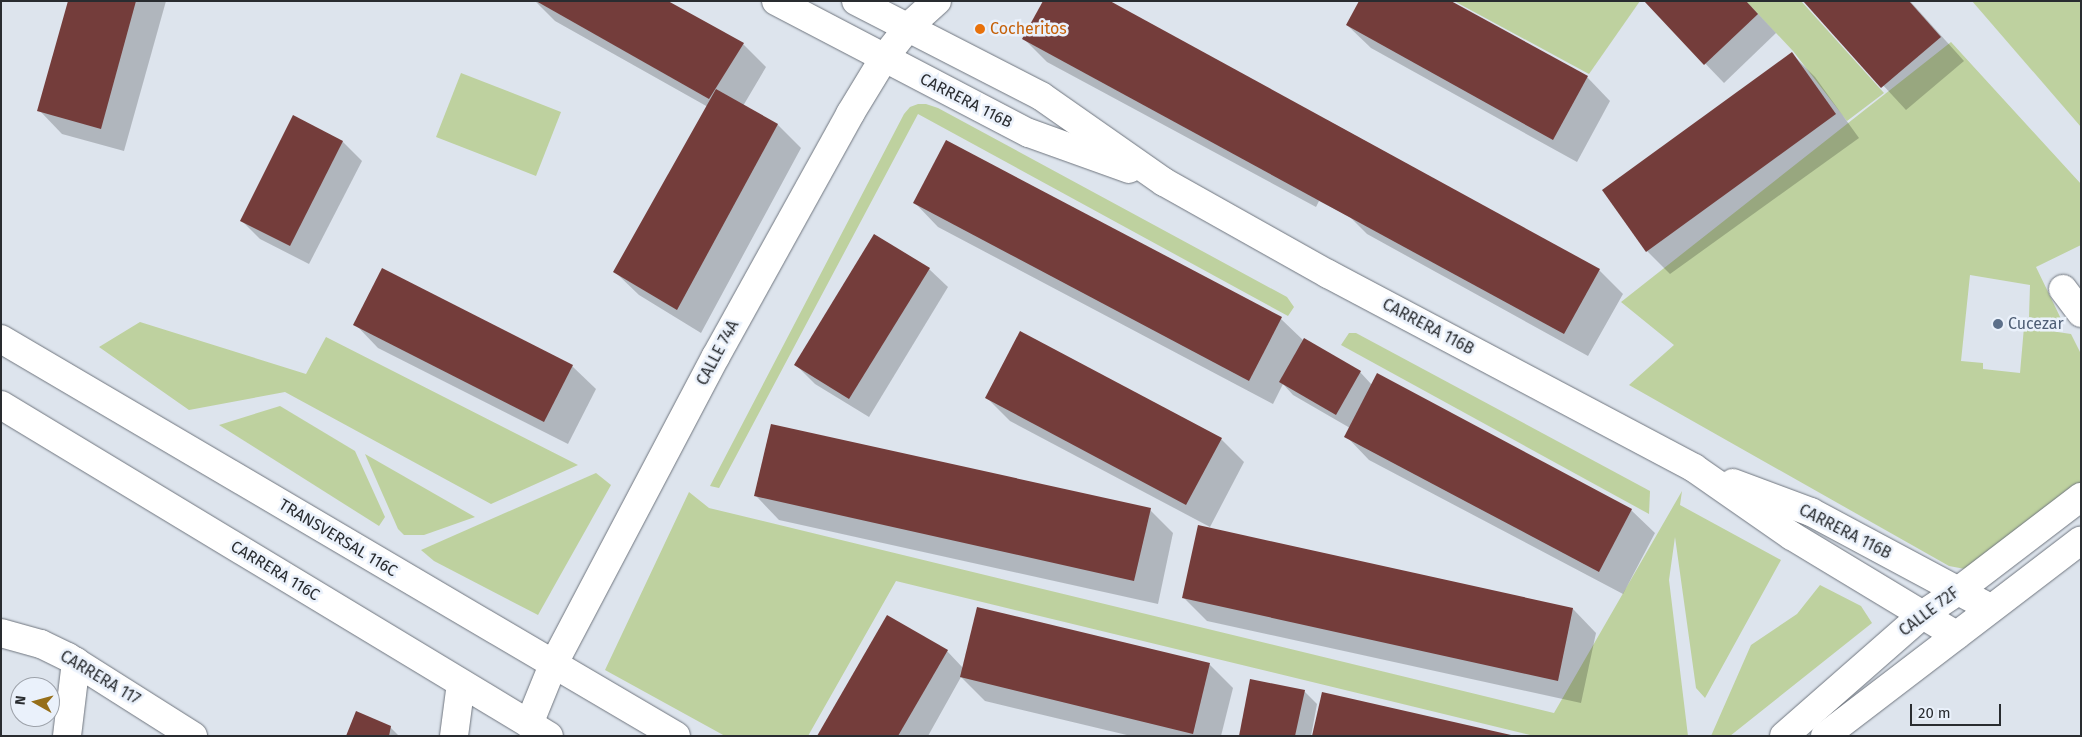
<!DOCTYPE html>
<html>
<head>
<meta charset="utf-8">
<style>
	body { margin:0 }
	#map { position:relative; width:2082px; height:737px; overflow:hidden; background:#dde4ed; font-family:"Fira Sans",sans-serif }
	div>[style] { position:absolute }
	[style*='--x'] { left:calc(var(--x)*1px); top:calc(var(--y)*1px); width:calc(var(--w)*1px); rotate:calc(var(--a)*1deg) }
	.green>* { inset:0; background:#bed19f }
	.shadow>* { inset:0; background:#0003 }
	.building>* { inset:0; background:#743d3b }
	.roads { filter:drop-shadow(0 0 1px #6f757e) drop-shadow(0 0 1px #6f757e) }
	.minor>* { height:28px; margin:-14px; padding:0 14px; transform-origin:14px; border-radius:14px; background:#fff }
	.dots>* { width:14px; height:14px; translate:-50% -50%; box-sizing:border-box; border:2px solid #eaf1fb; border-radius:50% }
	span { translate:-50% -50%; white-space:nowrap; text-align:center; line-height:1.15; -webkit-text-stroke:5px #eaf1fb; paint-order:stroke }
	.food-label { font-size:16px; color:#c56008 }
	.left { translate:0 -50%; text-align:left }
	.street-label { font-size:16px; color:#292c30 }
	.service-label { font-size:16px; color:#4e5e75 }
	.frame { position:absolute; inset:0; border:2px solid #292c30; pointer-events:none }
	.north { position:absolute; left:10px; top:677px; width:50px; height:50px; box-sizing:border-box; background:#eaf1fb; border:1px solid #9da2aa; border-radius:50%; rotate:277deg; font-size:14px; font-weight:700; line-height:20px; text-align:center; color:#292c30 }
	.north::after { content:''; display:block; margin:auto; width:18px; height:22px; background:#966f1a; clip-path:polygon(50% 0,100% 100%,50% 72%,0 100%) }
	.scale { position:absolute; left:1910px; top:704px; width:91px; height:22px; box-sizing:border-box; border:2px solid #292c30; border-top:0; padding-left:6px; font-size:15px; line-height:18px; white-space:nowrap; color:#292c30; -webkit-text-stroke:4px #eaf1fb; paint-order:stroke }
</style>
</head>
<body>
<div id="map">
	<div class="green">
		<i style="clip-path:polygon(1454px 1px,1640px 1px,1589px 74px)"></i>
		<i style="clip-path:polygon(1746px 1px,1801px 1px,1884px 93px,1847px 121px,1793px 51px)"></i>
		<i style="clip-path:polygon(1972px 1px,2081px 1px,2081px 127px)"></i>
		<i style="clip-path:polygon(1951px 42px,2081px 184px,2081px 245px,2036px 267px,2063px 323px,2029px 317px,2030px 285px,1970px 275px,1961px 361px,1983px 363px,1983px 369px,2020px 373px,2024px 327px,2071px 334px,2081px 354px,2081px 484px,1965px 569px,1949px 566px,1629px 385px,1674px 345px,1621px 302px)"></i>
		<i style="clip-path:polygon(461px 73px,561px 112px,536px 176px,436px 137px)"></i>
		<i style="clip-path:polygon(918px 104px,926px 104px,938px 108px,1287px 297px,1294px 307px,1288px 316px,918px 114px,719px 488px,710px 486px,904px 114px,910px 107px)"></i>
		<i style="clip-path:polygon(140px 322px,306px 374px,326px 337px,578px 465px,491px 504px,285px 392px,189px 410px,99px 347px)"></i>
		<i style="clip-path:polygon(1349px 333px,1356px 333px,1650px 491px,1649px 514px,1341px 345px)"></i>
		<i style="clip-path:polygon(280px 406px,355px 451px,385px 517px,379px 526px,219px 425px)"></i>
		<i style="clip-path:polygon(365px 454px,475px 517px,424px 535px,404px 535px,398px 529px)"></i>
		<i style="clip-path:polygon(596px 473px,611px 485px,538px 615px,434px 561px,421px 550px)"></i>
		<i style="clip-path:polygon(1682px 491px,1680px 505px,1781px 560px,1705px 698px,1696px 688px,1675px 537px,1669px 580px,1688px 736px,1534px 736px,896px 581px,808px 736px,725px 736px,605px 670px,689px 492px,709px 508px,1554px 713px)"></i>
		<i style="clip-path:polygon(1820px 585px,1861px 606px,1872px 623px,1730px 736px,1711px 736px,1751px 645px,1797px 614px)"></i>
	</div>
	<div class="shadow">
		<i style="clip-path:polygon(69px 1px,166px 1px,124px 151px,62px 134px,39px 110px)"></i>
		<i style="clip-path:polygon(535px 1px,666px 1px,743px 44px,766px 67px,743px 106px,778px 125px,801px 148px,701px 333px,639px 295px,615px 272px,708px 107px,555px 21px)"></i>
		<i style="clip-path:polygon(1645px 1px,1746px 1px,1776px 33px,1724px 83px)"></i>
		<i style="clip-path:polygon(1805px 1px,1910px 1px,1964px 61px,1906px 110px)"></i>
		<i style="clip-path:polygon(1347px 25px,1587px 77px,1610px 101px,1577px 162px,1371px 48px)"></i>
		<i style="clip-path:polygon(1024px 39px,1327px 120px,1599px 270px,1623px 294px,1588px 356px,1367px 234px,1350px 217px,1319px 201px,1316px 207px,1047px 62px)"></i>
		<i style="clip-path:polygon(1792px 54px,1815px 77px,1859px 138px,1670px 274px,1647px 251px)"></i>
		<i style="clip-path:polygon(294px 117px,343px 142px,362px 161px,309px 264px,260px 239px,241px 220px)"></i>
		<i style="clip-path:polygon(947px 142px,1281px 319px,1304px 341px,1360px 372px,1372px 385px,1631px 510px,1655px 533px,1623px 594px,1369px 460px,1346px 436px,1350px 428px,1293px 395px,1283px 384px,1273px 404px,938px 227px,915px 203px)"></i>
		<i style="clip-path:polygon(929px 269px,948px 287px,869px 417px,815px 384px,796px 365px)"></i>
		<i style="clip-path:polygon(355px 324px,572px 366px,596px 389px,568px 444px,378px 348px)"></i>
		<i style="clip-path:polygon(987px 398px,1221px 439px,1244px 462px,1210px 527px,1010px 421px)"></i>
		<i style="clip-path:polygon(756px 496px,1150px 510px,1173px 533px,1158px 604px,779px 520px)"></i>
		<i style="clip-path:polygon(1199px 526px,1573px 609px,1596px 633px,1581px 703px,1207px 621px,1183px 597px)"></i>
		<i style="clip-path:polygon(947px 651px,963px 668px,1209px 664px,1233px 688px,1221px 736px,1131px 736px,985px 701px,961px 677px,928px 736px,819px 736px)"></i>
		<i style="clip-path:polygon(1304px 691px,1317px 704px,1311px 736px,1241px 736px)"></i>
		<i style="clip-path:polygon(390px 727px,399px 736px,347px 736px)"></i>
	</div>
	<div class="building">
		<i style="clip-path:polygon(68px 1px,136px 1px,101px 129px,37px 111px)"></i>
		<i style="clip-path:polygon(536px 1px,668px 1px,744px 43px,709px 99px)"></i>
		<i style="clip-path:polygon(1043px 1px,1110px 1px,1600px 269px,1564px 334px,1022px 39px)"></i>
		<i style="clip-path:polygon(1359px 1px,1451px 1px,1588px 76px,1553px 140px,1346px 25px)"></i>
		<i style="clip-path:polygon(1644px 1px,1746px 1px,1758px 14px,1704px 65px)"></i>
		<i style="clip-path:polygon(1803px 1px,1909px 1px,1941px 37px,1881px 88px)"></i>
		<i style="clip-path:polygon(1792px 52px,1836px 114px,1646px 252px,1602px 190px)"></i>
		<i style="clip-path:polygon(716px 89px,778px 124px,677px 310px,613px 272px)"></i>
		<i style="clip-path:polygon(293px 115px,343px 141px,290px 246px,240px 221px)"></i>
		<i style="clip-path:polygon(946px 140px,1282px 317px,1249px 381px,913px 203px)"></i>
		<i style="clip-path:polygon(874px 234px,930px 268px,849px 399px,794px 365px)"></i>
		<i style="clip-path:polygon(382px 268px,573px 365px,544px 422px,353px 325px)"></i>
		<i style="clip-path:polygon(1020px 331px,1222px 438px,1186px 505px,985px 398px)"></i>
		<i style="clip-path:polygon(1304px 338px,1361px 371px,1336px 415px,1279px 382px)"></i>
		<i style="clip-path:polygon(1377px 373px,1632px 509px,1599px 572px,1344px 437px)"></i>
		<i style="clip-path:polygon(771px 424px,1151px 508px,1134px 581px,754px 496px)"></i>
		<i style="clip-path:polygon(1198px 525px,1573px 608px,1558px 681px,1182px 598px)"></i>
		<i style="clip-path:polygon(977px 607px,1210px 663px,1193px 734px,960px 677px)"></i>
		<i style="clip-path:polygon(887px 615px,948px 650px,898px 736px,817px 736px)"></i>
		<i style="clip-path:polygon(1250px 679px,1305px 690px,1295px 736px,1239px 736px)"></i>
		<i style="clip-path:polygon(1322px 692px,1511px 735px,1511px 736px,1312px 736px)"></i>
		<i style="clip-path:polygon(356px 711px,391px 726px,389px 736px,346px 736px)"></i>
	</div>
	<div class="roads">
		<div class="minor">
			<i style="--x:776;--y:1;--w:285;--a:27.6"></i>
			<i style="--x:1029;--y:133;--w:106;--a:19.8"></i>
			<i style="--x:856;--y:1;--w:208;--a:27.2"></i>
			<i style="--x:1041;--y:96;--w:150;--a:35"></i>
			<i style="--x:1164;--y:182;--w:188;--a:29.3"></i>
			<i style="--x:1328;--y:274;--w:414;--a:27.9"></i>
			<i style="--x:1694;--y:468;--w:119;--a:34.8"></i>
			<i style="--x:1792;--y:536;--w:192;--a:31.1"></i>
			<i style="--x:2063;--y:289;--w:30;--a:53"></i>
			<i style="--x:1;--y:339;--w:783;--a:30.46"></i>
			<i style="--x:1;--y:405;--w:640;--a:31.13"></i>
			<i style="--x:1733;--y:483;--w:83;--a:20.4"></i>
			<i style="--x:1811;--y:512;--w:203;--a:28.2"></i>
			<i style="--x:1;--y:633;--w:41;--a:15.4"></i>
			<i style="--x:41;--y:644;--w:30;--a:26"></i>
			<i style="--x:68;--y:657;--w:148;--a:32.3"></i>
			<i style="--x:529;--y:724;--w:64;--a:-67.9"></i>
			<i style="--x:553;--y:665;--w:349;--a:-62.2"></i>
			<i style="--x:716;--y:356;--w:277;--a:-61"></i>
			<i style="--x:850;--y:114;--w:66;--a:-58.7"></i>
			<i style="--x:884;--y:58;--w:39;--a:-52"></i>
			<i style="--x:908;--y:27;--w:39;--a:-42"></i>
			<i style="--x:67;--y:736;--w:75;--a:-83.1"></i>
			<i style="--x:454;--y:736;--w:53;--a:-82.5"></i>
			<i style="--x:1784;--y:736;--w:184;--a:-41.2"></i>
			<i style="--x:1922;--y:615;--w:43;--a:-33.7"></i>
			<i style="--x:1958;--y:591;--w:155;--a:-37.4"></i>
			<i style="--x:1825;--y:736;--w:322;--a:-37.4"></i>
		</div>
	</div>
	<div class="dots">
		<i style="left:980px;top:29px;background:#e8710a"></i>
		<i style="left:1998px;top:324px;background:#5c6f8a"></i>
	</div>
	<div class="food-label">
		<span class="left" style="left:990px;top:29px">Cocheritos</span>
	</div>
	<div class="street-label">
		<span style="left:966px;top:101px;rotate:27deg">CARRERA 116B</span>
		<span style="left:1428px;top:327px;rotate:28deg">CARRERA 116B</span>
		<span style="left:718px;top:353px;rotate:-62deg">CALLE 74A</span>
		<span style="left:1845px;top:532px;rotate:27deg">CARRERA 116B</span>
		<span style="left:338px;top:538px;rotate:31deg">TRANSVERSAL 116C</span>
		<span style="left:275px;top:571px;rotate:31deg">CARRERA 116C</span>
		<span style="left:1929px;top:612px;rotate:-37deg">CALLE 72F</span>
		<span style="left:100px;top:678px;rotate:31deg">CARRERA 117</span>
	</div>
	<div class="service-label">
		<span class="left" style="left:2008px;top:324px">Cucezar</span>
	</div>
	<div class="frame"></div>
	<div class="north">N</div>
	<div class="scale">20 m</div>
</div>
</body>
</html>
